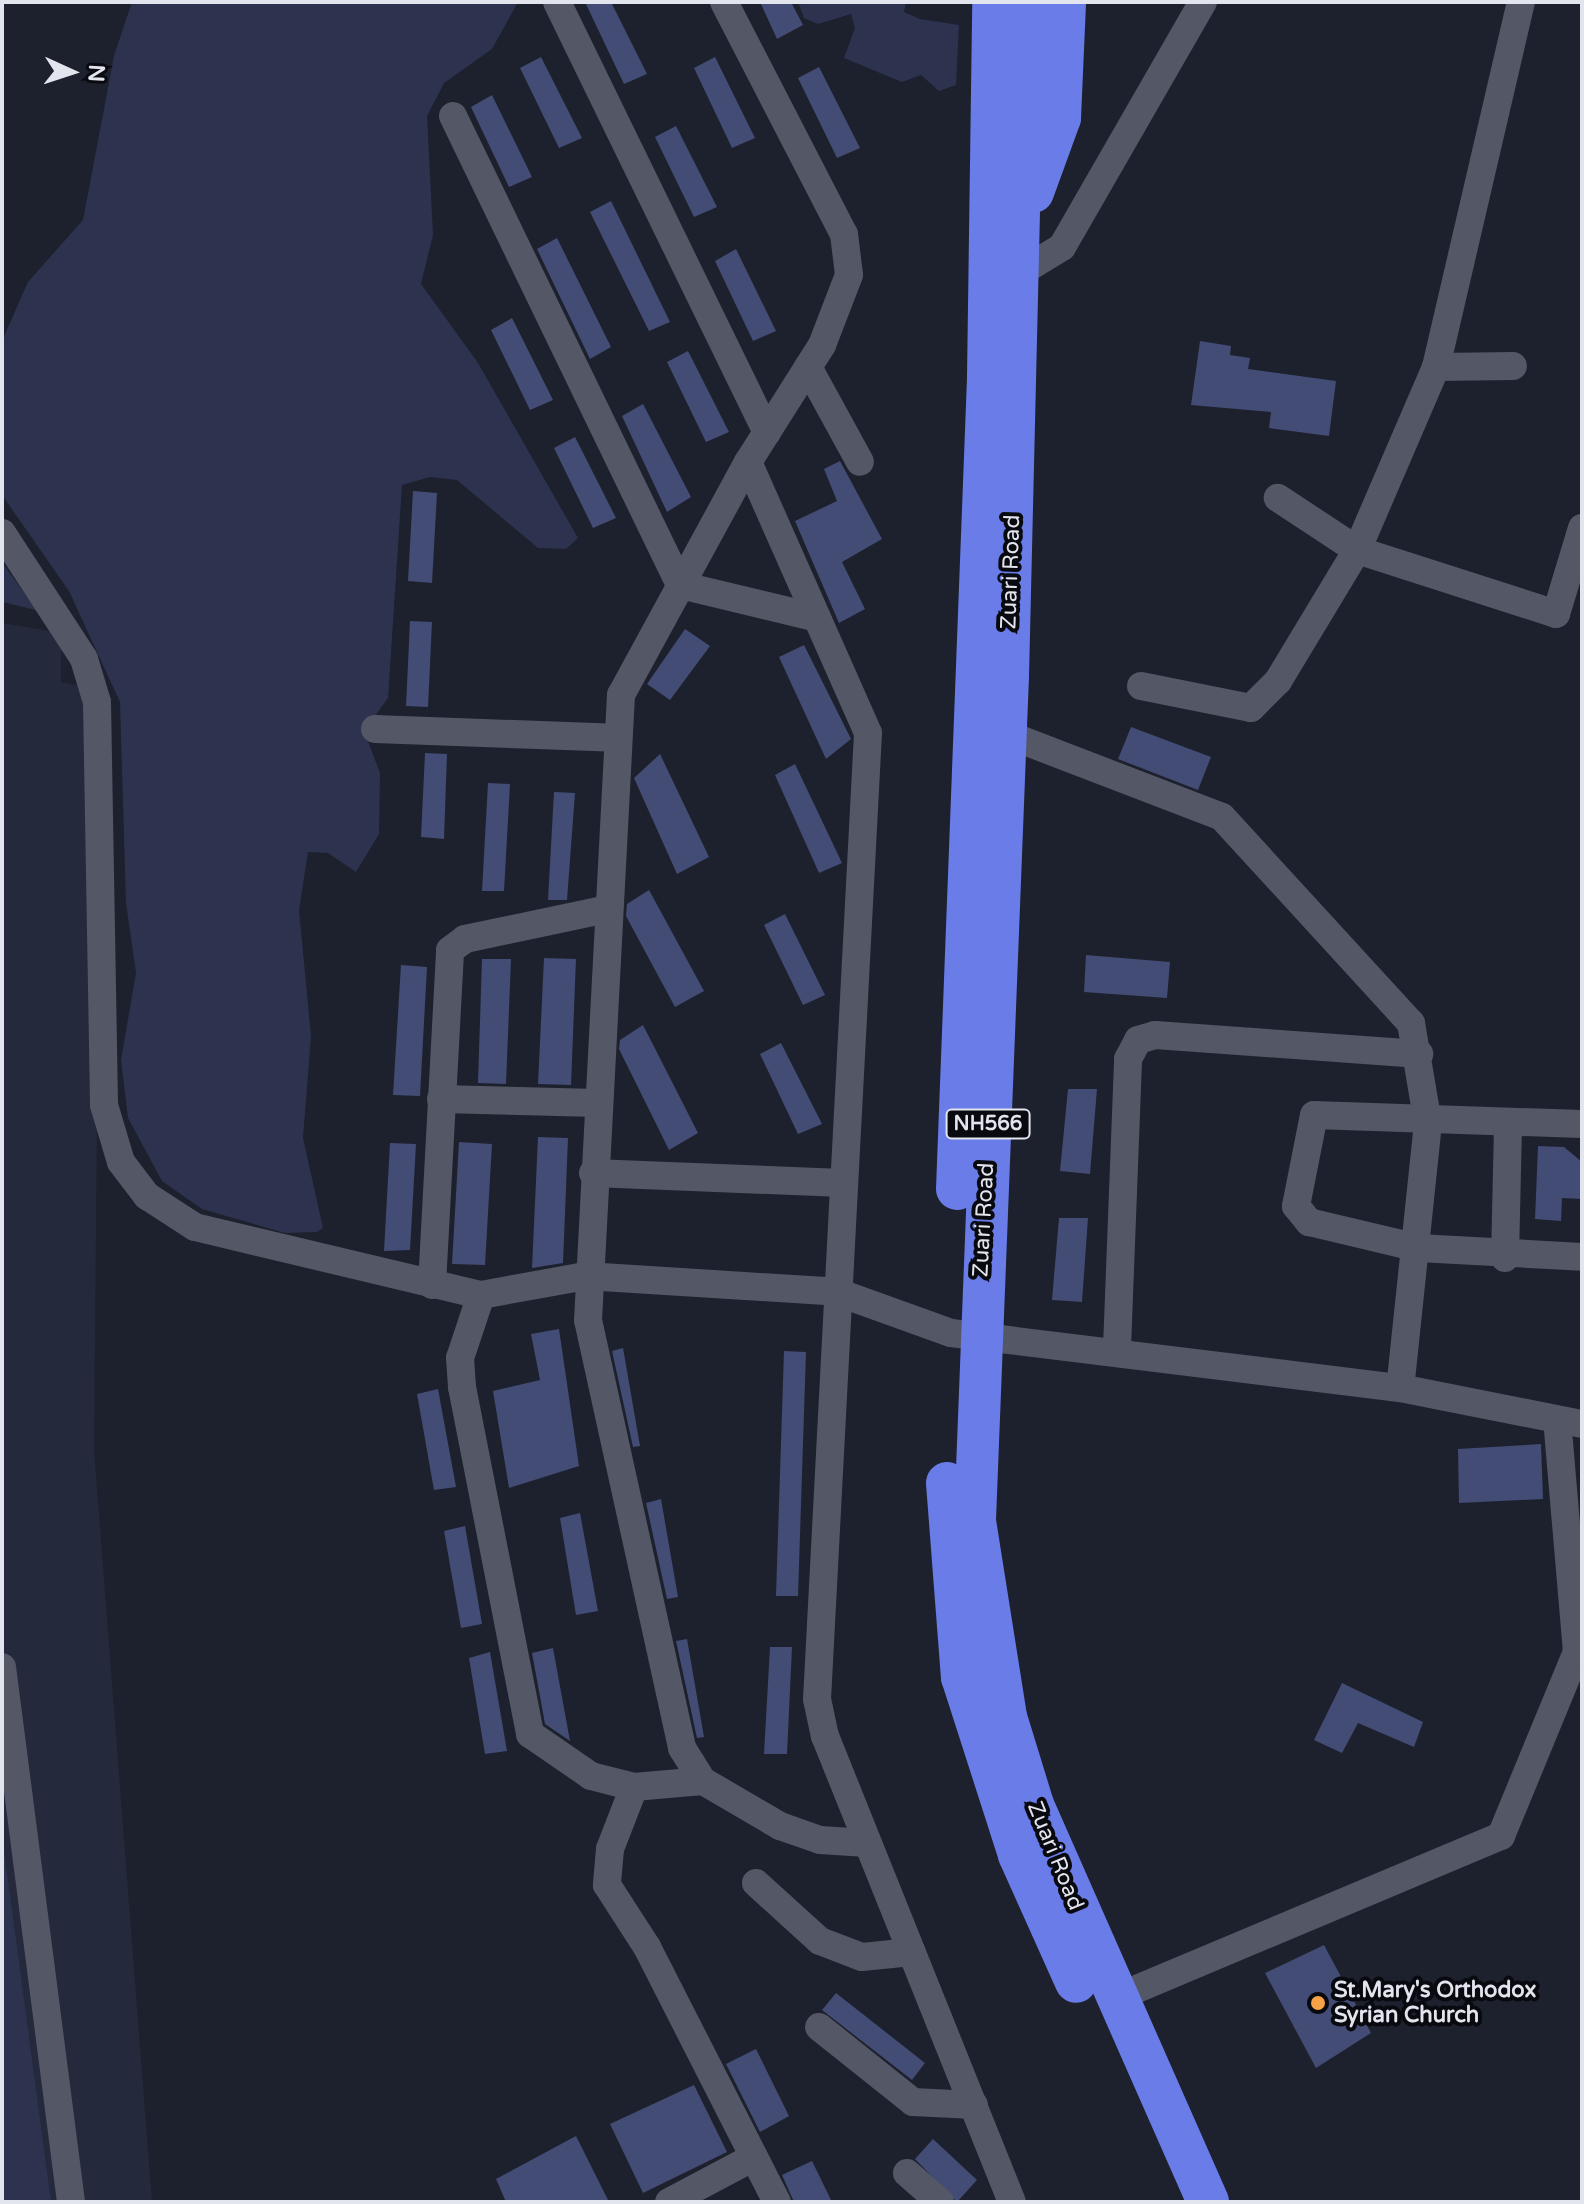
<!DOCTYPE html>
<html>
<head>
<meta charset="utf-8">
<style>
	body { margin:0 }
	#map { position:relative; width:1584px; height:2204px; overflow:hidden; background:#1d202d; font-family:"Varela Round",sans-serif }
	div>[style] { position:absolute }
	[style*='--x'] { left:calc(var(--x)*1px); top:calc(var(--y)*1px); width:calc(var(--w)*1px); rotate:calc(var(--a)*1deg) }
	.built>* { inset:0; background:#24293b }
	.green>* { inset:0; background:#2d334f }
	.building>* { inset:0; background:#434c74 }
	.minor>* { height:28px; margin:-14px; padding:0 14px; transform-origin:14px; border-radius:14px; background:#535766 }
	.highway>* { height:42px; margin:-21px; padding:0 21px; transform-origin:21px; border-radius:21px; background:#697ce8 }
	.dots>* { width:22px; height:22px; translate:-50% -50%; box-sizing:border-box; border:4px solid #090a10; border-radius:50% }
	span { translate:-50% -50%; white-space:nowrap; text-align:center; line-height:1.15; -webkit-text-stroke:8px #090a10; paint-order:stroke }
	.shield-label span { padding:2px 6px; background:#090a10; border:2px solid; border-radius:6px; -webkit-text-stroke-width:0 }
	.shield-label { font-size:20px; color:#e3e5ee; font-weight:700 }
	.street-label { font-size:22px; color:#e3e5ee }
	.poi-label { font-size:22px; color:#e3e5ee; font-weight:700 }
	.left { translate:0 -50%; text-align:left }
	.frame { position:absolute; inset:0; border:4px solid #e3e5ee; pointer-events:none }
	.north { position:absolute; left:32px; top:32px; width:80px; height:80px; -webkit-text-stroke:6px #090a10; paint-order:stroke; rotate:93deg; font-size:22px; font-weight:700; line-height:32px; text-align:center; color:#e3e5ee }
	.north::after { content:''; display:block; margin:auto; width:28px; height:36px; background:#e3e5ee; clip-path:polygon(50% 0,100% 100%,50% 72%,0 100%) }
</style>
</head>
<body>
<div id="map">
	<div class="built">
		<i style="clip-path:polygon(2px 623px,61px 633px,61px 682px,101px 691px,94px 1449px,152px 2202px,2px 2202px)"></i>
	</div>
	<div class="green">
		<i style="clip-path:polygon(132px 2px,518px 2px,492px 49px,444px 83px,427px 116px,433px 235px,421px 284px,478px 363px,578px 538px,566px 549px,538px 548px,457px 480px,430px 477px,402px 485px,388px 698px,364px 731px,380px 773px,379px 834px,356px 872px,328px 853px,308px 852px,299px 910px,311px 1036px,303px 1138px,323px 1228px,317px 1232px,285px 1233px,202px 1209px,162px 1181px,128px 1118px,121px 1060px,136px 973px,126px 903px,120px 702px,69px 591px,2px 495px,2px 341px,28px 282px,83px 220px,114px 56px)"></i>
		<i style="clip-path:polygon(798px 2px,906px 2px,904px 12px,920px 19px,959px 25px,956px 85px,939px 91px,921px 75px,902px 82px,844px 58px,855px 28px,851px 14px,818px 24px,804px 18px)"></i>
		<i style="clip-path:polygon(2px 562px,36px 610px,2px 602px)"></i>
		<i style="clip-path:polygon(2px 1835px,51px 2202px,2px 2202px)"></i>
	</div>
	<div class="building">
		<i style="clip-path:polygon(585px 2px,611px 2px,647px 74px,624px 84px)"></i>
		<i style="clip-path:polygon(760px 2px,791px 2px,803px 25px,777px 39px)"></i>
		<i style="clip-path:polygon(541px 57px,582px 138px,559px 148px,520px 68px)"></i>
		<i style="clip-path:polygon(715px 57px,755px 138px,732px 148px,694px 68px)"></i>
		<i style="clip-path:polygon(819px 67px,860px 148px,837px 158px,798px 78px)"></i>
		<i style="clip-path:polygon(492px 95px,532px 177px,509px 187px,471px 107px)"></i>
		<i style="clip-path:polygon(676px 126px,717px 207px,694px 217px,655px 137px)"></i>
		<i style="clip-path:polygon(611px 201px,670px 322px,649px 331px,590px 212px)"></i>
		<i style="clip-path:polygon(557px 238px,611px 347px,590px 359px,537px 249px)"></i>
		<i style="clip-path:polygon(736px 249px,776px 331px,753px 341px,715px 261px)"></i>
		<i style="clip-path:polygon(512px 318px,553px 400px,530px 410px,491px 330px)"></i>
		<i style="clip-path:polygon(1200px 341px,1231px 346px,1230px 355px,1250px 358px,1248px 369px,1336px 381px,1329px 436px,1269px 428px,1271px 412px,1191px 405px)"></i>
		<i style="clip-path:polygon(688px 351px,729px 432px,706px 442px,667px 362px)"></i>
		<i style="clip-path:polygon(643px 404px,691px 497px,667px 512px,622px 416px)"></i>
		<i style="clip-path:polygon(575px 437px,616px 518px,593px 528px,554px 448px)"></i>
		<i style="clip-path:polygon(840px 461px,882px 539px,842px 562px,865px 609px,839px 623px,795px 521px,837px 501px,824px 469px)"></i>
		<i style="clip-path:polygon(413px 491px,437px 493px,432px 583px,408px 581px)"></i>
		<i style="clip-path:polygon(410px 621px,432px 622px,428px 707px,406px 706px)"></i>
		<i style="clip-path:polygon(685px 629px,710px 646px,670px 700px,647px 684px)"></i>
		<i style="clip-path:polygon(804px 645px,851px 739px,826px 759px,779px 657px)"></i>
		<i style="clip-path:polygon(1131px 727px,1211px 757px,1198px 790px,1118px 759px)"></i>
		<i style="clip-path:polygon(425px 753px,447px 754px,444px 839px,421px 837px)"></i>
		<i style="clip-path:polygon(660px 754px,709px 857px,677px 874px,634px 778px)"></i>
		<i style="clip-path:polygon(795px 764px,842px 863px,819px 873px,775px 775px)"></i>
		<i style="clip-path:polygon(488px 783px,510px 784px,504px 891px,482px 891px)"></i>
		<i style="clip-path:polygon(554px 792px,575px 793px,567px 900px,548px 900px)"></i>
		<i style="clip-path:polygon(649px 890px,704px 991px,675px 1007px,626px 916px,627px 904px)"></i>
		<i style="clip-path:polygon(785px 914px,825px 995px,803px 1005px,764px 925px)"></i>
		<i style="clip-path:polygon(1086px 955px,1170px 962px,1167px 998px,1084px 992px)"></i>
		<i style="clip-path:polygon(544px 958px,576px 959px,571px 1085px,538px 1084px)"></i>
		<i style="clip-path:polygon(482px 959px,511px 959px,506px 1084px,478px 1083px)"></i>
		<i style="clip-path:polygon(401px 965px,427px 967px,420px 1096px,393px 1095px)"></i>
		<i style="clip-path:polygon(643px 1025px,698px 1133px,669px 1150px,619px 1049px,620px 1040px)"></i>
		<i style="clip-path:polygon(781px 1043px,822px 1124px,798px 1134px,760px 1054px)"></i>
		<i style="clip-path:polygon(1068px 1089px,1097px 1089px,1090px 1174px,1060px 1171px)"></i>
		<i style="clip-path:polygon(538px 1137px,568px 1138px,563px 1263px,532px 1268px)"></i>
		<i style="clip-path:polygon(459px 1142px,492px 1144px,485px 1265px,452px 1264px)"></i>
		<i style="clip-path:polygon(390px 1143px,416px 1144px,410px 1250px,384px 1251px)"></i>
		<i style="clip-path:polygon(1538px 1146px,1564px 1147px,1582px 1162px,1582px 1199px,1562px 1198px,1561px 1221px,1535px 1219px)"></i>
		<i style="clip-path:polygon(1059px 1218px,1088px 1218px,1082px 1302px,1052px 1300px)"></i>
		<i style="clip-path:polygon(559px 1329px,579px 1466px,509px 1488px,493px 1391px,540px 1380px,531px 1334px)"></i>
		<i style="clip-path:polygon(623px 1348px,640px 1446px,633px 1447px,612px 1351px)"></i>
		<i style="clip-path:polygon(784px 1351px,806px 1352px,798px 1596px,776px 1596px)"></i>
		<i style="clip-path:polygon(438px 1389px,456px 1487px,434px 1490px,417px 1394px)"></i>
		<i style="clip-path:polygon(1541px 1444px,1543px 1499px,1459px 1503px,1458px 1449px)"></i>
		<i style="clip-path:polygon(661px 1499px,678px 1597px,667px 1599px,646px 1503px)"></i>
		<i style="clip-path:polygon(580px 1513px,598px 1611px,576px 1615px,560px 1518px)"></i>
		<i style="clip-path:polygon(465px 1526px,482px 1624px,461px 1628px,444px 1531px)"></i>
		<i style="clip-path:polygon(687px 1639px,704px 1737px,697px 1738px,676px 1641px)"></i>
		<i style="clip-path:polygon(770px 1647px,792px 1647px,787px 1754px,764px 1754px)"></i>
		<i style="clip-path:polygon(553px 1648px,570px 1741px,545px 1724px,537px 1680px,532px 1653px)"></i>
		<i style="clip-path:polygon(490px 1652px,507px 1751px,485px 1754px,469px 1658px)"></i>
		<i style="clip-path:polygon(1342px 1683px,1423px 1722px,1414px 1747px,1358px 1723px,1342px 1753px,1314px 1740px)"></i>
		<i style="clip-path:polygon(1324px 1945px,1371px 2033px,1316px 2068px,1265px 1973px)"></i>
		<i style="clip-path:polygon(836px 1993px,925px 2063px,912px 2080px,822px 2010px)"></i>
		<i style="clip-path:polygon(756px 2049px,789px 2116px,760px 2132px,726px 2064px)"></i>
		<i style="clip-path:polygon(694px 2085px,727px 2152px,643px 2193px,610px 2124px)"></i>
		<i style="clip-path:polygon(576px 2136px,609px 2202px,506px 2202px,496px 2179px)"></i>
		<i style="clip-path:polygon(933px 2139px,977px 2180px,957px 2202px,915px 2159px)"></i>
		<i style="clip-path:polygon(812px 2161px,832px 2202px,794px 2202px,782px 2175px)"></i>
	</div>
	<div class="minor">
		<i style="--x:557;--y:2;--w:479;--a:64"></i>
		<i style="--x:724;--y:2;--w:261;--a:62.7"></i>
		<i style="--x:844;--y:234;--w:41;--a:83"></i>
		<i style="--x:849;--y:275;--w:75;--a:111.1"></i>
		<i style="--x:822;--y:345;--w:138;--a:122.3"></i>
		<i style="--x:748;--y:462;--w:265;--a:118.6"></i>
		<i style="--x:621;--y:695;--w:626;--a:93.02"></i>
		<i style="--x:588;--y:1320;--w:438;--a:77.6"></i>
		<i style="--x:682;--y:1748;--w:39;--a:58"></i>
		<i style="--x:703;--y:1781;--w:89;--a:30.3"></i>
		<i style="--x:780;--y:1826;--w:42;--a:19.3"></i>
		<i style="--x:820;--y:1840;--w:47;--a:3.7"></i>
		<i style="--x:453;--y:116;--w:521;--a:64.17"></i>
		<i style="--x:680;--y:585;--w:141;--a:13.5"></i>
		<i style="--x:1021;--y:272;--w:48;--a:-31.4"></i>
		<i style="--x:1062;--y:247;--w:283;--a:-60.1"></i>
		<i style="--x:1513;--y:366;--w:77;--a:179.3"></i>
		<i style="--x:1436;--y:367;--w:199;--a:113.3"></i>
		<i style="--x:1357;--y:550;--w:209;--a:17.8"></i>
		<i style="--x:1556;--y:614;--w:90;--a:-73.2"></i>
		<i style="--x:808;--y:367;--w:108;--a:61.3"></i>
		<i style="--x:1436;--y:367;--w:375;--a:-76.9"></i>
		<i style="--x:748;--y:462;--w:296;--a:66.1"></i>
		<i style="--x:868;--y:733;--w:967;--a:93.02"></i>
		<i style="--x:817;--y:1699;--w:38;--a:78"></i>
		<i style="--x:825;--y:1736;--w:502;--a:68.14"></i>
		<i style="--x:2;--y:533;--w:150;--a:56.9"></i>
		<i style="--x:84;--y:659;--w:45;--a:73.2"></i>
		<i style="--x:97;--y:702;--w:403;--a:89"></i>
		<i style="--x:104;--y:1105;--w:59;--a:73.4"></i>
		<i style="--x:121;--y:1162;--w:43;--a:52.6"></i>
		<i style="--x:147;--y:1196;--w:57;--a:32.9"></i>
		<i style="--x:195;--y:1227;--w:294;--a:13.4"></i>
		<i style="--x:481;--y:1295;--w:107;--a:-10.3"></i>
		<i style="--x:586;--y:1276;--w:252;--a:3.6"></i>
		<i style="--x:837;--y:1292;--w:121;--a:19.8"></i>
		<i style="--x:951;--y:1333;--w:452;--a:7"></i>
		<i style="--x:1400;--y:1388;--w:186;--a:11.2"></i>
		<i style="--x:1141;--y:686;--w:112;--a:11.3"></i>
		<i style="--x:1251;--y:708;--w:38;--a:-45"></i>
		<i style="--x:1278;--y:681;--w:153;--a:-58.9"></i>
		<i style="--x:1357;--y:550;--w:95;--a:-146.6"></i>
		<i style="--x:375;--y:729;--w:240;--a:2.1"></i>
		<i style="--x:1006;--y:734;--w:231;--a:21"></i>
		<i style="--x:1222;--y:817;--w:280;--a:47.5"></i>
		<i style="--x:1411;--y:1023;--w:101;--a:80.4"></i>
		<i style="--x:1428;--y:1123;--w:266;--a:96"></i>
		<i style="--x:441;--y:1099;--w:156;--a:1.5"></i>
		<i style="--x:1582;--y:1124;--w:268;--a:-178.1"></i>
		<i style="--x:1314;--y:1115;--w:93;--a:101.2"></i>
		<i style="--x:1296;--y:1206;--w:21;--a:51"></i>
		<i style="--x:1309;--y:1222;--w:112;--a:13.4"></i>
		<i style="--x:1418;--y:1248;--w:164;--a:3.1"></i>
		<i style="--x:593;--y:1173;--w:250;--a:2.3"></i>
		<i style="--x:1505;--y:1258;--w:134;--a:-88.7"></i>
		<i style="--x:432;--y:1285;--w:335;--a:-86.9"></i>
		<i style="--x:450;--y:950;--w:19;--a:-36"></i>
		<i style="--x:465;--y:939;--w:145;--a:-11.9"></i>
		<i style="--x:481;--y:1295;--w:66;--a:108.4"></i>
		<i style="--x:460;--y:1358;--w:29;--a:86"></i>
		<i style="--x:462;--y:1387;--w:354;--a:78.9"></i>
		<i style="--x:530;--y:1734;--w:74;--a:34.5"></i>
		<i style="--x:591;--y:1776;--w:44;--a:14.3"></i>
		<i style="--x:634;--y:1787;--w:69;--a:-5"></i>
		<i style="--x:1117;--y:1348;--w:289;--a:-87.8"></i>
		<i style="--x:1128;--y:1059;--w:21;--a:-62"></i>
		<i style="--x:1138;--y:1040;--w:18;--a:-16"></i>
		<i style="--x:1155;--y:1035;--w:265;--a:4.1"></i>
		<i style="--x:2;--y:1667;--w:539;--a:82.65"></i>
		<i style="--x:634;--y:1787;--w:66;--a:111.2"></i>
		<i style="--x:610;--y:1849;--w:36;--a:95"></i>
		<i style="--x:607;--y:1885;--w:74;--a:57.2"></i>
		<i style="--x:647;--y:1947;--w:286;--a:63"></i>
		<i style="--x:756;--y:1883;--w:86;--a:42.2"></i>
		<i style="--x:820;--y:1941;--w:45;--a:20.9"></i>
		<i style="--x:862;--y:1957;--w:50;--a:-5.7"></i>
		<i style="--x:1113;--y:1999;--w:421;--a:-22.8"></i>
		<i style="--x:1501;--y:1836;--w:199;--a:-67.6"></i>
		<i style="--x:1577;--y:1652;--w:233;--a:-94.9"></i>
		<i style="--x:819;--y:2027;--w:120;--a:38.6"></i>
		<i style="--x:913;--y:2102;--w:61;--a:2.8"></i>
		<i style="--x:907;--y:2173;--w:44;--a:41.3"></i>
		<i style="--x:669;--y:2202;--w:96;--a:-27.9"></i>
	</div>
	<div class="highway">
		<i style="--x:1024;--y:2;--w:674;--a:91.36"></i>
		<i style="--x:1008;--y:676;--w:846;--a:92.24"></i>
		<i style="--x:975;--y:1521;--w:198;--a:81"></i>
		<i style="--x:1006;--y:1717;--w:92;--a:72.9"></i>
		<i style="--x:1033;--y:1805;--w:434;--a:66.2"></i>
		<i style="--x:1033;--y:192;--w:79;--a:-70"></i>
		<i style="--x:1060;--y:118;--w:116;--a:-87.5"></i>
		<i style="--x:957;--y:1189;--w:812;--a:-87.81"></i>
		<i style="--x:988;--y:378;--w:376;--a:-89.2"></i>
		<i style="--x:947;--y:1483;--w:195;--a:85.6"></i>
		<i style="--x:962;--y:1677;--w:187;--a:72.2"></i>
		<i style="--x:1019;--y:1855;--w:139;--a:65.8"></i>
	</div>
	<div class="dots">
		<i style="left:1318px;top:2003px;background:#f7a149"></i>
	</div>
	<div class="shield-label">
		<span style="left:988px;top:1124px">NH566</span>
	</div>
	<div class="street-label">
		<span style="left:1011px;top:572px;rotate:-88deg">Zuari Road</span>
		<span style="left:984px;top:1220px;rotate:-87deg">Zuari Road</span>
		<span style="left:1055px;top:1856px;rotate:68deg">Zuari Road</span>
	</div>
	<div class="poi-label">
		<span class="left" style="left:1334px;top:2003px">St.Mary's Orthodox<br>Syrian Church</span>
	</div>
	<div class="frame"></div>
	<div class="north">N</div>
</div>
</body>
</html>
